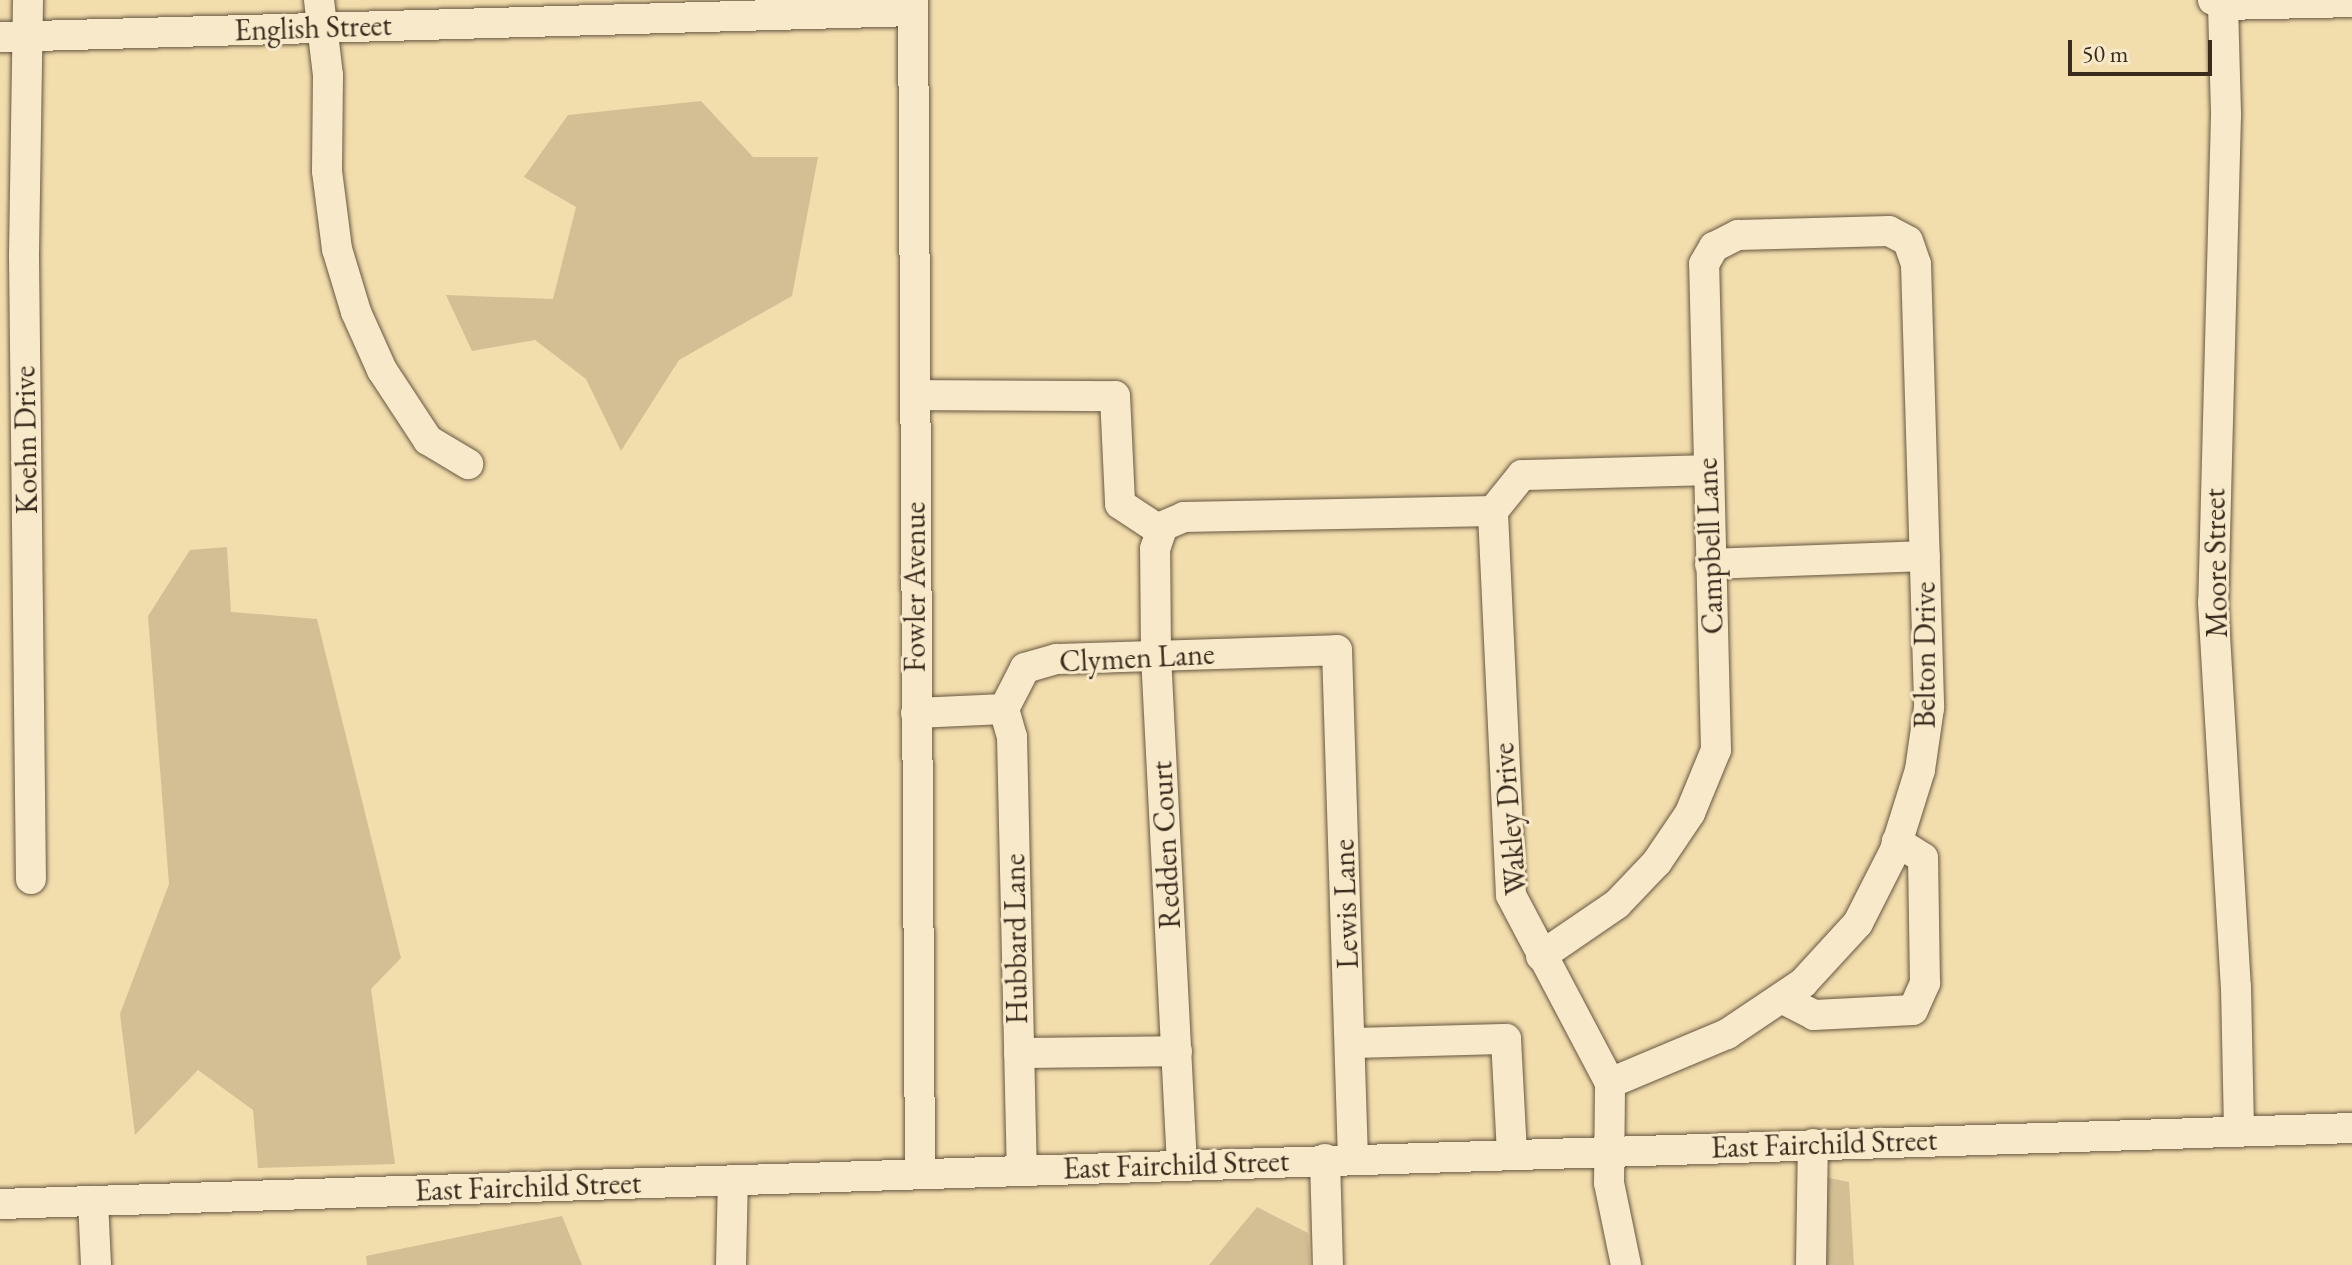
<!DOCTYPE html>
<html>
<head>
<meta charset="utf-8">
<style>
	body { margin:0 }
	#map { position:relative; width:2352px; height:1265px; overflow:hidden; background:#f2ddad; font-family:"EB Garamond",serif }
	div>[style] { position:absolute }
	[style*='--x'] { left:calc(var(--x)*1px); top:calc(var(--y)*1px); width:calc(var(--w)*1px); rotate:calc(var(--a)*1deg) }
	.green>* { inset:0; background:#d3bf94 }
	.roads { filter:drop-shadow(0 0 2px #675740) drop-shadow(0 0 2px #675740) }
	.minor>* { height:30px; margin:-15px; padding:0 15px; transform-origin:15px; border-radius:15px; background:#f7e9ca }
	span { translate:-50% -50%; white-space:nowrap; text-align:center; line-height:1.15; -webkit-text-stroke:6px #f7e9ca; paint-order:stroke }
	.street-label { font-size:30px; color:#392a1c }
	.scale { position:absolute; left:2068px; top:40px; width:144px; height:36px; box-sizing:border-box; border:4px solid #392a1c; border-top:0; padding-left:10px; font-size:24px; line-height:28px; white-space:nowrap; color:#392a1c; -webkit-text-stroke:6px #f7e9ca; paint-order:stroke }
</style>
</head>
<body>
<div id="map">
	<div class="green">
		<i style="clip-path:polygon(701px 101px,753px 157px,818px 157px,792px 296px,679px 360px,621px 451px,586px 379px,535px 340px,472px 351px,446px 295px,553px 299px,576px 207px,524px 177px,568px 115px)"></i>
		<i style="clip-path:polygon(227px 547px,231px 612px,317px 619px,401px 958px,371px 989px,395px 1164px,258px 1168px,253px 1110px,198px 1070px,135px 1135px,120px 1014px,169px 884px,148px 616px,190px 550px)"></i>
		<i style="clip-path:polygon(1824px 1177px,1849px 1182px,1854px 1265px,1823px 1265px)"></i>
		<i style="clip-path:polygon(1257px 1207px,1308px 1233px,1310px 1265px,1209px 1265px)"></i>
		<i style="clip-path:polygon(562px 1216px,582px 1265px,367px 1265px,366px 1256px)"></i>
	</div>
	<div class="roads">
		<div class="minor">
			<i style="--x:28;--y:0;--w:256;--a:90.9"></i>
			<i style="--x:24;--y:256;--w:623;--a:89.36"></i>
			<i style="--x:319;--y:0;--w:76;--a:83.2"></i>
			<i style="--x:328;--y:75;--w:96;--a:90.6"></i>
			<i style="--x:327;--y:171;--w:79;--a:82.7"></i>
			<i style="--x:337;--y:249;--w:66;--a:73.2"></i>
			<i style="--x:356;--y:312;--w:64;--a:65.9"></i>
			<i style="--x:382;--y:370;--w:84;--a:56.7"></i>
			<i style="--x:428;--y:440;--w:47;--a:31"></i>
			<i style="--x:913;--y:0;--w:1174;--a:89.66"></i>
			<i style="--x:2213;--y:0;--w:11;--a:27"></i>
			<i style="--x:2223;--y:5;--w:110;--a:88.4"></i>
			<i style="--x:2226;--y:115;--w:487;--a:91.5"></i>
			<i style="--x:2213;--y:602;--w:386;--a:86.6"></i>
			<i style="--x:2236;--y:987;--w:144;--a:88.8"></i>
			<i style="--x:2223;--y:5;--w:129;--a:-1.3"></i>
			<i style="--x:0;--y:37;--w:913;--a:-1.63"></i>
			<i style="--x:915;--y:395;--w:200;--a:0.3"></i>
			<i style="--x:1115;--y:396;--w:108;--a:87.3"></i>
			<i style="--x:1120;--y:504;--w:49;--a:33.4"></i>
			<i style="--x:1710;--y:564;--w:215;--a:-2.1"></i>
			<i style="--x:1004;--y:709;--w:29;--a:74"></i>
			<i style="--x:1012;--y:737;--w:434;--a:88.7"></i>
			<i style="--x:916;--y:713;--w:88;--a:-2.6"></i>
			<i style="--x:1004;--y:709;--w:46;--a:-62.9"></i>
			<i style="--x:1025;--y:668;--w:33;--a:-16"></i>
			<i style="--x:1057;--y:659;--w:280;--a:-1.8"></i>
			<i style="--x:1337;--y:650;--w:508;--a:88.2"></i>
			<i style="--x:1541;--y:956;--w:92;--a:-34.4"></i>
			<i style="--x:1617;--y:904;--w:58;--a:-46.4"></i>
			<i style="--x:1657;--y:862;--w:59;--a:-56"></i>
			<i style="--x:1690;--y:813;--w:68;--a:-67.6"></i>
			<i style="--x:1716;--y:750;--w:486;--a:-91.4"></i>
			<i style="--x:1704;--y:264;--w:20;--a:-60"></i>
			<i style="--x:1714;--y:247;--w:27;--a:-27"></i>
			<i style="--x:1738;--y:235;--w:151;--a:-1.5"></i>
			<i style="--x:1889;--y:231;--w:21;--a:28"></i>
			<i style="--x:1908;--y:241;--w:24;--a:71"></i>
			<i style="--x:1916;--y:264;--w:444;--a:88.3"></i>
			<i style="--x:1929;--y:708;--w:63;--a:98.3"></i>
			<i style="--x:1920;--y:770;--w:84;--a:107.4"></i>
			<i style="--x:1895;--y:850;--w:82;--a:116.9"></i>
			<i style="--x:1858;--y:923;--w:81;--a:132.5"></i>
			<i style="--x:1803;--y:983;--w:92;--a:146.1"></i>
			<i style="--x:1727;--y:1034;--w:127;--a:157.3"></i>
			<i style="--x:1781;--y:998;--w:37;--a:27"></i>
			<i style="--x:1814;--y:1015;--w:99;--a:-2.9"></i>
			<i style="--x:1913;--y:1010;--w:30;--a:-66"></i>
			<i style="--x:1925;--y:983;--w:125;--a:-90.9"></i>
			<i style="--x:1923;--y:858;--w:31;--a:-148"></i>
			<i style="--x:1350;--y:1043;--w:156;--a:-1.5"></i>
			<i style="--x:1506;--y:1039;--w:115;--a:87"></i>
			<i style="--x:1019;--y:1053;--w:158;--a:-0.7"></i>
			<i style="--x:1325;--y:1159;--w:106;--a:88.4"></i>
			<i style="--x:1182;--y:1165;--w:511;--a:-92.92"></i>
			<i style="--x:1156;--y:655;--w:106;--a:-90.5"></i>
			<i style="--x:1155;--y:549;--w:24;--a:-71"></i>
			<i style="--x:1163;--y:526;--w:23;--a:-23"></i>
			<i style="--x:1184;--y:517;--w:309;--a:-1.1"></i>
			<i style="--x:93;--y:1201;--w:64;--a:87.3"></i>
			<i style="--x:0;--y:1204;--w:2353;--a:-1.85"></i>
			<i style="--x:731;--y:1265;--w:85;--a:-88.7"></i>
			<i style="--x:1626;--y:1265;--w:84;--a:-101.7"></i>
			<i style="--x:1609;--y:1183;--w:100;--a:-89.4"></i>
			<i style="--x:1610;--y:1083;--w:212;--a:-117.8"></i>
			<i style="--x:1511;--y:895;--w:384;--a:-92.7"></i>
			<i style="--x:1493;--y:511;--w:46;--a:-51.1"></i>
			<i style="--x:1522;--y:475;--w:185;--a:-1.5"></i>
			<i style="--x:1811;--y:1265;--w:121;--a:-89.1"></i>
		</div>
	</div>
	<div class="street-label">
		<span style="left:313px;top:28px;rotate:-2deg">English Street</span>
		<span style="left:26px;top:440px;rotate:-91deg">Koehn Drive</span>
		<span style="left:1710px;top:546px;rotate:-92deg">Campbell Lane</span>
		<span style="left:2216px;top:563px;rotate:-91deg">Moore Street</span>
		<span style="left:915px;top:587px;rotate:-90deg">Fowler Avenue</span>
		<span style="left:1925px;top:655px;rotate:-90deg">Belton Drive</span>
		<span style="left:1137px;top:658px;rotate:-3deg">Clymen Lane</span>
		<span style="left:1510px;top:819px;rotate:-95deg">Wakley Drive</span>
		<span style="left:1166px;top:845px;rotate:-93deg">Redden Court</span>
		<span style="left:1346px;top:904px;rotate:-92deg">Lewis Lane</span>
		<span style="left:1016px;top:939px;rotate:-91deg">Hubbard Lane</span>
		<span style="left:1824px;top:1144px;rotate:-2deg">East Fairchild Street</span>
		<span style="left:1176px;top:1165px;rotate:-2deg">East Fairchild Street</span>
		<span style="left:528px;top:1187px;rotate:-2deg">East Fairchild Street</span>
	</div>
	<div class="scale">50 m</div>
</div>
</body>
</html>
